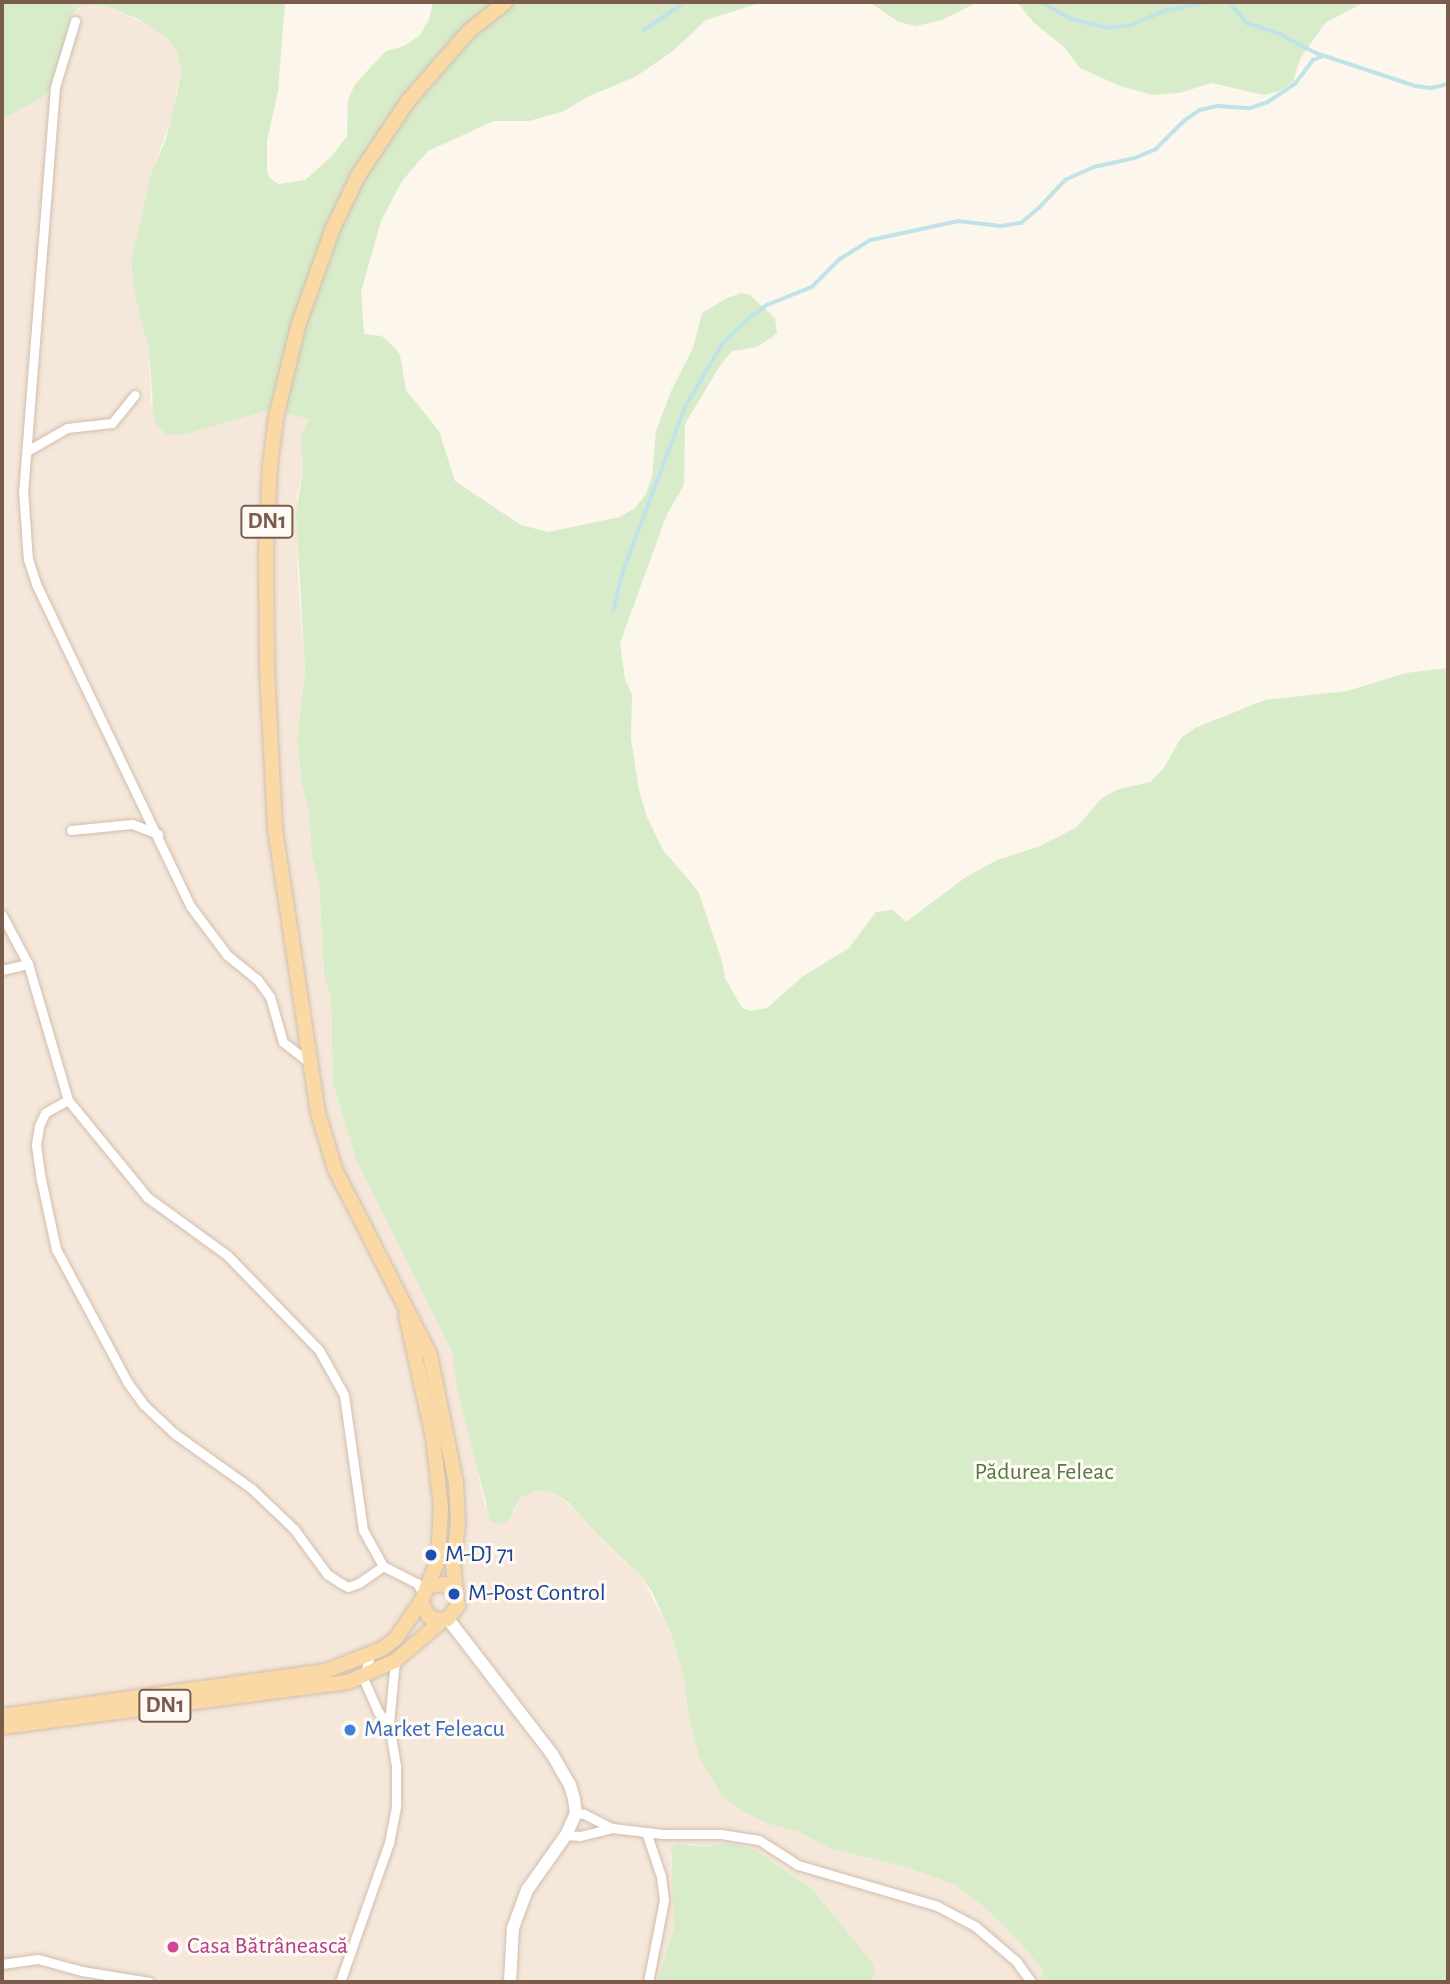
<!DOCTYPE html>
<html>
<head>
<meta charset="utf-8">
<style>
	body { margin:0 }
	#map { position:relative; width:1450px; height:1984px; overflow:hidden; background:#fdf6ec; font-family:"Alegreya Sans",sans-serif }
	div>[style] { position:absolute }
	[style*='--x'] { left:calc(var(--x)*1px); top:calc(var(--y)*1px); width:calc(var(--w)*1px); rotate:calc(var(--a)*1deg) }
	.residential>* { inset:0; background:#f5e8da }
	.green>* { inset:0; background:#d8ecc9 }
	.stream>* { height:3.5px; margin:-1.75px; padding:0 1.75px; transform-origin:1.75px; border-radius:1.75px; background:#bfe3e8 }
	.roads { filter:drop-shadow(0 0 2px #d1beb0) drop-shadow(0 0 2px #d1beb0) }
	.street>* { height:9px; margin:-4.5px; padding:0 4.5px; transform-origin:4.5px; border-radius:4.5px; background:#fff }
	.secondary>* { height:12px; margin:-6px; padding:0 6px; transform-origin:6px; border-radius:6px; background:#fff }
	.primary>* { height:14px; margin:-7px; padding:0 7px; transform-origin:7px; border-radius:7px; background:#fbd9a5 }
	.dots>* { width:19px; height:19px; translate:-50% -50%; box-sizing:border-box; border:4px solid #fffaf3; border-radius:50% }
	span { translate:-50% -50%; white-space:nowrap; text-align:center; line-height:1.15; -webkit-text-stroke:6px #fffaf3; paint-order:stroke }
	.shield-label span { padding:2px 5px; background:#fffaf3; border:2px solid; border-radius:5px; -webkit-text-stroke-width:0 }
	.shield-label { font-size:23px; color:#7a5c4d; font-weight:700 }
	.park-label { font-size:24px; color:#537a41 }
	.transit-label { font-size:24px; color:#164399 }
	.left { translate:0 -50%; text-align:left }
	.shop-label { font-size:24px; color:#366cbe }
	.hotel-label { font-size:24px; color:#b23c85 }
	.frame { position:absolute; inset:0; border:4px solid #7a5c4d; pointer-events:none }
</style>
</head>
<body>
<div id="map">
	<div class="residential">
		<i style="clip-path:polygon(89px 5px,106px 6px,153px 27px,168px 38px,177px 53px,181px 71px,170px 123px,151px 173px,131px 262px,135px 298px,149px 350px,151px 403px,183px 435px,269px 410px,309px 419px,301px 433px,303px 469px,297px 496px,298px 577px,305px 670px,297px 742px,302px 785px,309px 811px,312px 857px,319px 883px,324px 974px,331px 1000px,333px 1084px,357px 1162px,452px 1352px,485px 1506px,513px 1514px,520px 1498px,527px 1493px,537px 1490px,554px 1493px,582px 1515px,603px 1541px,642px 1577px,671px 1634px,687px 1687px,686px 1705px,699px 1757px,722px 1796px,744px 1812px,799px 1832px,831px 1849px,907px 1867px,955px 1885px,984px 1907px,1015px 1937px,1043px 1970px,1040px 1982px,871px 1982px,873px 1963px,813px 1890px,757px 1851px,732px 1842px,705px 1847px,689px 1844px,670px 1854px,675px 1891px,674px 1927px,657px 1982px,2px 1982px,2px 120px,38px 100px,62px 56px,68px 22px,77px 9px)"></i>
	</div>
	<div class="green">
		<i style="clip-path:polygon(2px 2px,285px 2px,278px 91px,267px 141px,267px 172px,271px 179px,278px 184px,305px 180px,332px 156px,347px 136px,348px 100px,355px 84px,386px 51px,404px 46px,419px 36px,429px 20px,433px 2px,763px 2px,706px 20px,673px 51px,635px 77px,587px 97px,564px 111px,529px 121px,494px 121px,428px 151px,402px 181px,381px 221px,361px 292px,364px 334px,382px 336px,395px 348px,400px 355px,406px 390px,439px 431px,455px 481px,521px 525px,548px 532px,620px 517px,635px 508px,646px 494px,652px 476px,656px 431px,672px 389px,693px 348px,702px 313px,725px 299px,741px 293px,750px 295px,775px 318px,777px 333px,771px 338px,757px 347px,732px 351px,721px 364px,685px 424px,684px 485px,667px 514px,620px 643px,625px 679px,632px 695px,631px 738px,639px 791px,647px 817px,663px 850px,698px 891px,722px 961px,725px 978px,742px 1008px,750px 1011px,767px 1008px,802px 977px,849px 948px,876px 912px,893px 910px,906px 922px,966px 877px,997px 860px,1038px 847px,1077px 827px,1101px 799px,1116px 790px,1150px 782px,1163px 769px,1181px 738px,1195px 728px,1265px 700px,1347px 691px,1406px 673px,1448px 668px,1448px 1982px,1040px 1982px,1043px 1970px,1015px 1937px,984px 1907px,955px 1885px,907px 1867px,831px 1849px,799px 1832px,769px 1824px,744px 1812px,722px 1796px,699px 1757px,688px 1714px,684px 1677px,671px 1634px,652px 1592px,642px 1577px,603px 1540px,569px 1503px,554px 1493px,537px 1490px,520px 1498px,508px 1521px,500px 1524px,491px 1522px,459px 1397px,452px 1352px,357px 1162px,333px 1084px,331px 1000px,324px 974px,319px 883px,312px 857px,309px 811px,302px 785px,297px 742px,305px 670px,296px 514px,303px 469px,301px 433px,309px 419px,269px 410px,183px 435px,165px 434px,154px 421px,149px 350px,135px 298px,131px 262px,151px 173px,166px 139px,178px 89px,181px 71px,177px 53px,168px 38px,138px 19px,106px 6px,89px 5px,77px 8px,68px 22px,62px 56px,50px 89px,38px 100px,2px 120px)"></i>
		<i style="clip-path:polygon(869px 2px,978px 2px,942px 20px,916px 26px,899px 22px)"></i>
		<i style="clip-path:polygon(1017px 2px,1365px 2px,1325px 23px,1300px 59px,1293px 82px,1279px 91px,1263px 95px,1212px 83px,1179px 93px,1153px 95px,1120px 86px,1080px 68px,1064px 47px,1033px 22px)"></i>
		<i style="clip-path:polygon(732px 1842px,757px 1851px,813px 1890px,873px 1963px,875px 1974px,871px 1982px,657px 1982px,674px 1927px,671px 1847px,678px 1844px,705px 1847px)"></i>
	</div>
	<div class="stream">
		<i style="--x:1042;--y:2;--w:34;--a:30"></i>
		<i style="--x:1071;--y:19;--w:39;--a:13"></i>
		<i style="--x:1109;--y:28;--w:22;--a:-8"></i>
		<i style="--x:1131;--y:25;--w:36;--a:-23"></i>
		<i style="--x:1164;--y:11;--w:46;--a:-11.3"></i>
		<i style="--x:1229;--y:2;--w:28;--a:49"></i>
		<i style="--x:1247;--y:23;--w:35;--a:18"></i>
		<i style="--x:1280;--y:34;--w:41;--a:27.8"></i>
		<i style="--x:1316;--y:53;--w:105;--a:18.3"></i>
		<i style="--x:1416;--y:86;--w:15;--a:8"></i>
		<i style="--x:1431;--y:88;--w:17;--a:-13"></i>
		<i style="--x:644;--y:30;--w:50;--a:-34.3"></i>
		<i style="--x:613;--y:611;--w:38;--a:-76"></i>
		<i style="--x:622;--y:574;--w:178;--a:-69.3"></i>
		<i style="--x:685;--y:407;--w:74;--a:-59.3"></i>
		<i style="--x:723;--y:343;--w:41;--a:-43"></i>
		<i style="--x:753;--y:315;--w:17;--a:-36"></i>
		<i style="--x:767;--y:305;--w:48;--a:-21.8"></i>
		<i style="--x:812;--y:287;--w:40;--a:-45"></i>
		<i style="--x:840;--y:259;--w:36;--a:-32"></i>
		<i style="--x:871;--y:240;--w:89;--a:-12.3"></i>
		<i style="--x:958;--y:221;--w:43;--a:6.6"></i>
		<i style="--x:1001;--y:226;--w:20;--a:-9"></i>
		<i style="--x:1021;--y:223;--w:23;--a:-40"></i>
		<i style="--x:1039;--y:208;--w:38;--a:-47"></i>
		<i style="--x:1065;--y:180;--w:32;--a:-24"></i>
		<i style="--x:1094;--y:167;--w:42;--a:-12.4"></i>
		<i style="--x:1135;--y:158;--w:23;--a:-23"></i>
		<i style="--x:1156;--y:149;--w:40;--a:-45"></i>
		<i style="--x:1184;--y:121;--w:19;--a:-35"></i>
		<i style="--x:1200;--y:110;--w:18;--a:-13"></i>
		<i style="--x:1218;--y:106;--w:32;--a:4"></i>
		<i style="--x:1250;--y:108;--w:19;--a:-18"></i>
		<i style="--x:1268;--y:102;--w:32;--a:-34"></i>
		<i style="--x:1295;--y:84;--w:30;--a:-53"></i>
		<i style="--x:1313;--y:60;--w:11;--a:-22"></i>
	</div>
	<div class="roads">
		<div class="street">
			<i style="--x:75;--y:21;--w:69;--a:106.9"></i>
			<i style="--x:55;--y:87;--w:404;--a:94.5"></i>
			<i style="--x:23;--y:490;--w:69;--a:85.9"></i>
			<i style="--x:28;--y:559;--w:26;--a:72"></i>
			<i style="--x:36;--y:584;--w:358;--a:64.4"></i>
			<i style="--x:191;--y:907;--w:60;--a:53.1"></i>
			<i style="--x:227;--y:955;--w:38;--a:39"></i>
			<i style="--x:257;--y:979;--w:22;--a:54"></i>
			<i style="--x:270;--y:997;--w:47;--a:73.9"></i>
			<i style="--x:283;--y:1042;--w:34;--a:38"></i>
			<i style="--x:27;--y:451;--w:46;--a:-29.9"></i>
			<i style="--x:67;--y:428;--w:45;--a:-6.3"></i>
			<i style="--x:112;--y:423;--w:36;--a:-51"></i>
			<i style="--x:71;--y:830;--w:61;--a:-5.6"></i>
			<i style="--x:132;--y:824;--w:28;--a:21"></i>
			<i style="--x:2;--y:915;--w:55;--a:62"></i>
			<i style="--x:28;--y:964;--w:142;--a:73.6"></i>
			<i style="--x:68;--y:1100;--w:125;--a:50.8"></i>
			<i style="--x:147;--y:1197;--w:99;--a:35.9"></i>
			<i style="--x:227;--y:1255;--w:132;--a:45.9"></i>
			<i style="--x:319;--y:1350;--w:51;--a:60.9"></i>
			<i style="--x:344;--y:1395;--w:136;--a:82"></i>
			<i style="--x:363;--y:1530;--w:41;--a:60.9"></i>
			<i style="--x:383;--y:1566;--w:38;--a:27"></i>
			<i style="--x:417;--y:1583;--w:13;--a:61"></i>
			<i style="--x:2;--y:970;--w:27;--a:-13"></i>
			<i style="--x:68;--y:1100;--w:26;--a:151"></i>
			<i style="--x:45;--y:1113;--w:14;--a:115"></i>
			<i style="--x:39;--y:1126;--w:19;--a:99"></i>
			<i style="--x:36;--y:1145;--w:30;--a:82"></i>
			<i style="--x:40;--y:1175;--w:76;--a:77.8"></i>
			<i style="--x:56;--y:1249;--w:152;--a:61.8"></i>
			<i style="--x:128;--y:1383;--w:27;--a:54"></i>
			<i style="--x:144;--y:1405;--w:42;--a:43.1"></i>
			<i style="--x:175;--y:1434;--w:95;--a:35.5"></i>
			<i style="--x:252;--y:1489;--w:58;--a:43.6"></i>
			<i style="--x:294;--y:1529;--w:56;--a:53.7"></i>
			<i style="--x:327;--y:1574;--w:14;--a:34"></i>
			<i style="--x:339;--y:1582;--w:10;--a:29"></i>
			<i style="--x:348;--y:1587;--w:12;--a:-20"></i>
			<i style="--x:359;--y:1583;--w:29;--a:-35"></i>
			<i style="--x:370;--y:1656;--w:23;--a:108"></i>
			<i style="--x:363;--y:1678;--w:37;--a:66"></i>
			<i style="--x:378;--y:1712;--w:16;--a:47"></i>
			<i style="--x:576;--y:1813;--w:8;--a:7"></i>
			<i style="--x:584;--y:1814;--w:31;--a:27"></i>
			<i style="--x:612;--y:1828;--w:51;--a:6.7"></i>
			<i style="--x:663;--y:1834;--w:58;--a:0"></i>
			<i style="--x:721;--y:1834;--w:38;--a:9"></i>
			<i style="--x:759;--y:1840;--w:46;--a:32.7"></i>
			<i style="--x:798;--y:1865;--w:145;--a:16.4"></i>
			<i style="--x:937;--y:1906;--w:43;--a:27.8"></i>
			<i style="--x:975;--y:1926;--w:54;--a:40.5"></i>
			<i style="--x:1016;--y:1961;--w:26;--a:54"></i>
			<i style="--x:646;--y:1832;--w:46;--a:71.2"></i>
			<i style="--x:661;--y:1876;--w:24;--a:83"></i>
			<i style="--x:664;--y:1900;--w:84;--a:101"></i>
			<i style="--x:566;--y:1835;--w:14;--a:4"></i>
			<i style="--x:580;--y:1836;--w:33;--a:-14"></i>
			<i style="--x:2;--y:1964;--w:36;--a:-8"></i>
			<i style="--x:38;--y:1959;--w:46;--a:15.3"></i>
			<i style="--x:82;--y:1971;--w:68;--a:9.3"></i>
			<i style="--x:340;--y:1982;--w:147;--a:-70.6"></i>
			<i style="--x:389;--y:1843;--w:38;--a:-79"></i>
			<i style="--x:396;--y:1806;--w:40;--a:-90"></i>
			<i style="--x:396;--y:1766;--w:43;--a:-99.5"></i>
			<i style="--x:389;--y:1724;--w:63;--a:-84.6"></i>
		</div>
		<div class="secondary">
			<i style="--x:448;--y:1619;--w:170;--a:52.4"></i>
			<i style="--x:552;--y:1754;--w:36;--a:60"></i>
			<i style="--x:570;--y:1785;--w:15;--a:74"></i>
			<i style="--x:574;--y:1799;--w:14;--a:82"></i>
			<i style="--x:576;--y:1813;--w:24;--a:114"></i>
			<i style="--x:566;--y:1835;--w:67;--a:125.3"></i>
			<i style="--x:527;--y:1890;--w:40;--a:110.2"></i>
			<i style="--x:513;--y:1928;--w:54;--a:93.2"></i>
		</div>
		<div class="primary">
			<i style="--x:406;--y:1315;--w:125;--a:77.5"></i>
			<i style="--x:433;--y:1437;--w:70;--a:83.5"></i>
			<i style="--x:441;--y:1507;--w:53;--a:93.2"></i>
			<i style="--x:438;--y:1560;--w:45;--a:112"></i>
			<i style="--x:421;--y:1602;--w:17;--a:62"></i>
			<i style="--x:429;--y:1617;--w:9;--a:18"></i>
			<i style="--x:438;--y:1620;--w:10;--a:-6"></i>
			<i style="--x:448;--y:1619;--w:17;--a:-54"></i>
			<i style="--x:458;--y:1605;--w:12;--a:-99"></i>
			<i style="--x:456;--y:1593;--w:15;--a:-143"></i>
			<i style="--x:444;--y:1584;--w:14;--a:172"></i>
			<i style="--x:456;--y:1593;--w:27;--a:-96"></i>
			<i style="--x:453;--y:1566;--w:43;--a:-83.4"></i>
			<i style="--x:458;--y:1523;--w:40;--a:-92.9"></i>
			<i style="--x:456;--y:1483;--w:131;--a:-101.5"></i>
			<i style="--x:430;--y:1355;--w:209;--a:-117.1"></i>
			<i style="--x:335;--y:1169;--w:59;--a:-106.9"></i>
			<i style="--x:318;--y:1113;--w:288;--a:-98.6"></i>
			<i style="--x:275;--y:828;--w:157;--a:-92.9"></i>
			<i style="--x:267;--y:671;--w:117;--a:-90.5"></i>
			<i style="--x:266;--y:554;--w:88;--a:-87.4"></i>
			<i style="--x:270;--y:466;--w:49;--a:-83"></i>
			<i style="--x:276;--y:417;--w:97;--a:-76.3"></i>
			<i style="--x:299;--y:323;--w:101;--a:-70.3"></i>
			<i style="--x:333;--y:228;--w:58;--a:-64.3"></i>
			<i style="--x:358;--y:176;--w:90;--a:-56.3"></i>
			<i style="--x:408;--y:101;--w:93;--a:-48.9"></i>
			<i style="--x:469;--y:31;--w:47;--a:-38.1"></i>
			<i style="--x:2;--y:1716;--w:327;--a:-7.9"></i>
			<i style="--x:326;--y:1671;--w:60;--a:-21.4"></i>
			<i style="--x:382;--y:1649;--w:18;--a:-38"></i>
			<i style="--x:396;--y:1638;--w:44;--a:-55.2"></i>
			<i style="--x:2;--y:1727;--w:349;--a:-7.4"></i>
			<i style="--x:348;--y:1682;--w:51;--a:-24.1"></i>
			<i style="--x:395;--y:1661;--w:63;--a:-40.5"></i>
		</div>
	</div>
	<div class="dots">
		<i style="left:431px;top:1555px;background:#1a4fb4"></i>
		<i style="left:454px;top:1594px;background:#1a4fb4"></i>
		<i style="left:350px;top:1730px;background:#3f7fe0"></i>
		<i style="left:173px;top:1947px;background:#d1479c"></i>
	</div>
	<div class="shield-label">
		<span style="left:267px;top:522px">DN1</span>
		<span style="left:165px;top:1706px">DN1</span>
	</div>
	<div class="park-label">
		<span style="left:1044px;top:1473px">Pădurea Feleac</span>
	</div>
	<div class="transit-label">
		<span class="left" style="left:445px;top:1555px">M-DJ 71</span>
		<span class="left" style="left:468px;top:1594px">M-Post Control</span>
	</div>
	<div class="shop-label">
		<span class="left" style="left:364px;top:1730px">Market Feleacu</span>
	</div>
	<div class="hotel-label">
		<span class="left" style="left:187px;top:1947px">Casa Bătrânească</span>
	</div>
	<div class="frame"></div>
</div>
</body>
</html>
